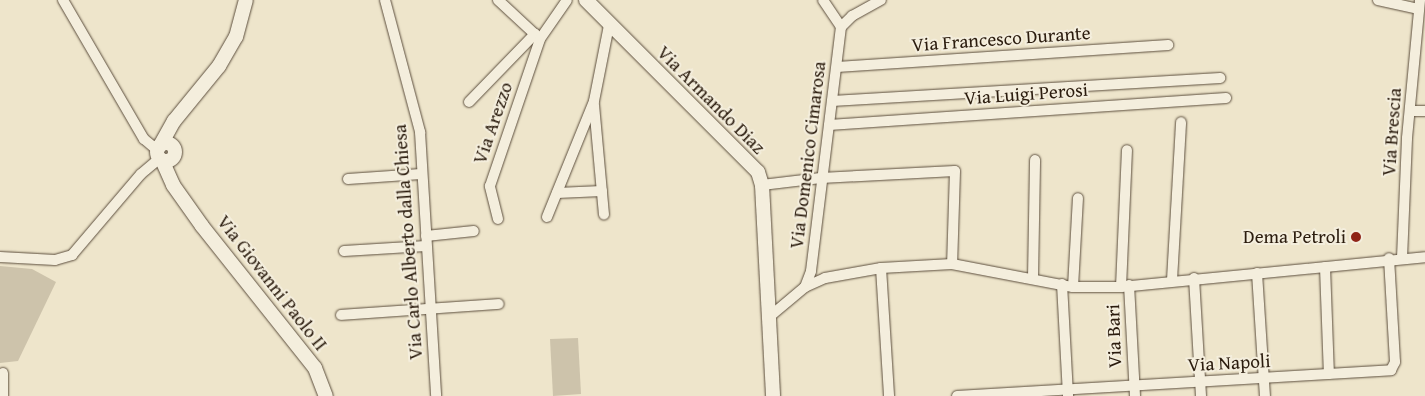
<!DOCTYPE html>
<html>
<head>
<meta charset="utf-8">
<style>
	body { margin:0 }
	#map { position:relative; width:1425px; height:396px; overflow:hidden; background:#eee5cb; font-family:"Gentium Book Plus",serif }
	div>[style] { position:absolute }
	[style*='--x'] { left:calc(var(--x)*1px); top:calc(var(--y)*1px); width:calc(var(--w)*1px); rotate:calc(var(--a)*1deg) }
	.green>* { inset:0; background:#cdc3ab }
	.roads { filter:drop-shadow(0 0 1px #5c4e3d) drop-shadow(0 0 1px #5c4e3d) }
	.street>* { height:10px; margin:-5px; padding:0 5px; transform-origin:5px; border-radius:5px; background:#f4eedd }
	.secondary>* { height:14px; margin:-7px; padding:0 7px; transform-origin:7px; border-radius:7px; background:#f4eedd }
	.secondary>.ring { margin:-7px; padding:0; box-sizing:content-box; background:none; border:14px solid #f4eedd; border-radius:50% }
	.dots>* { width:14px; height:14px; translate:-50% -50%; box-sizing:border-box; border:2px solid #f4eedd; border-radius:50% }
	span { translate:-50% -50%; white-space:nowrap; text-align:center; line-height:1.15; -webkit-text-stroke:4px #f4eedd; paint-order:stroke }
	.street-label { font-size:19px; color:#2b1c0e }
	.poi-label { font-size:19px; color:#2b1c0e }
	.right { translate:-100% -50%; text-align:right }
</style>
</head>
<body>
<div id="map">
	<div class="green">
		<i style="clip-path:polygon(0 266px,32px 269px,56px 282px,18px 361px,0 363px)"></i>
		<i style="clip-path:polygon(578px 338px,581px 394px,553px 396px,550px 339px)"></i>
	</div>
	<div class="roads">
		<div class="street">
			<i style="--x:63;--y:0;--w:161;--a:59.8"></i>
			<i style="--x:144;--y:139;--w:17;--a:40"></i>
			<i style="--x:385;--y:0;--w:137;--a:75.1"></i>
			<i style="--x:420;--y:132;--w:264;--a:86.5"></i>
			<i style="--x:498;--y:0;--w:56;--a:42.8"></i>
			<i style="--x:823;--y:0;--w:32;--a:56"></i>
			<i style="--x:1378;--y:0;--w:42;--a:12.4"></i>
			<i style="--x:837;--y:67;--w:332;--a:-3.8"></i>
			<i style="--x:832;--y:101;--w:389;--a:-3.4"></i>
			<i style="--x:469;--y:102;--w:95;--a:-45.9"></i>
			<i style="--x:594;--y:105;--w:110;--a:84.8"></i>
			<i style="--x:1411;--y:111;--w:14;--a:0"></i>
			<i style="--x:829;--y:125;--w:398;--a:-3.9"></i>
			<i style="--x:348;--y:179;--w:73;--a:-3.9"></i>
			<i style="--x:762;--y:185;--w:59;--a:-6.8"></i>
			<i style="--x:821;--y:178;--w:134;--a:-3"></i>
			<i style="--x:955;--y:171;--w:93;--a:91.8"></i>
			<i style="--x:557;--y:193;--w:45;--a:-2.5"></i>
			<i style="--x:547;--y:217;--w:125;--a:-67.9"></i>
			<i style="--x:594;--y:101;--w:77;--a:-78.8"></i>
			<i style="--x:498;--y:219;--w:34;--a:-104"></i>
			<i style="--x:490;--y:186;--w:155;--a:-71.2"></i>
			<i style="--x:540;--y:39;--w:47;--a:-55.3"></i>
			<i style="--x:426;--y:236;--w:48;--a:-5.9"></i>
			<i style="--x:344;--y:251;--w:82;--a:-3.5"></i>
			<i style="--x:0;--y:257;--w:55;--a:3.1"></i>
			<i style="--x:55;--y:260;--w:18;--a:-16"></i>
			<i style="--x:72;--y:255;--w:106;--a:-49.6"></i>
			<i style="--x:141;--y:174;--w:25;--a:-40"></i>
			<i style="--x:1402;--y:258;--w:120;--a:-87.6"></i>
			<i style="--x:1407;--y:138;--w:139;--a:-84.6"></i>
			<i style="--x:1325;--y:267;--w:107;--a:87.9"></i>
			<i style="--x:881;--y:268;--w:128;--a:86.4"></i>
			<i style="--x:1257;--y:273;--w:123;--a:86.3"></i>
			<i style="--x:1033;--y:278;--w:118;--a:-89"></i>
			<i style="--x:1194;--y:278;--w:118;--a:86.6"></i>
			<i style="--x:1172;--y:280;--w:158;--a:-86.7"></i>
			<i style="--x:1062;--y:284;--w:112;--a:86.9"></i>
			<i style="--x:1129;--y:285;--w:111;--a:86.9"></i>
			<i style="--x:805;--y:287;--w:22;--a:-24"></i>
			<i style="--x:825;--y:278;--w:57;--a:-10.1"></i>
			<i style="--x:881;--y:268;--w:71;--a:-3.2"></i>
			<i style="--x:952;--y:264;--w:123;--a:10.8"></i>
			<i style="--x:1073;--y:287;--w:48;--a:0"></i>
			<i style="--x:1121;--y:287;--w:305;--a:-5.6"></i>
			<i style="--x:1073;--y:287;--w:89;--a:-86.8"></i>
			<i style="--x:1121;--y:287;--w:137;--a:-87.5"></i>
			<i style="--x:341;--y:315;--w:158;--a:-4"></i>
			<i style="--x:768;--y:318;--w:48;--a:-40"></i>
			<i style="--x:805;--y:287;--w:17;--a:-69"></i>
			<i style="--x:811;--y:271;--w:246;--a:-83"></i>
			<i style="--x:841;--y:27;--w:16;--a:-45"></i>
			<i style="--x:852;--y:16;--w:33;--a:-29"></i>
			<i style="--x:3;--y:396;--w:23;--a:-90"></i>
			<i style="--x:957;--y:396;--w:435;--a:-3.4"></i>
			<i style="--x:1391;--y:370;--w:9;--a:-63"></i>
			<i style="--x:1395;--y:362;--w:104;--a:-93.3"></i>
		</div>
		<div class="secondary">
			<i style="--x:586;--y:0;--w:243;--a:45"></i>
			<i style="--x:758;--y:172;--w:14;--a:73"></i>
			<i style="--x:762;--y:185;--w:211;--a:87"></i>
			<i class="ring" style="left:157px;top:143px;width:4px;height:4px"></i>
			<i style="--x:160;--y:146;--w:29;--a:-61"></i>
			<i style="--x:174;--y:121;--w:71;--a:-50.7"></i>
			<i style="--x:219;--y:66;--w:34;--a:-60"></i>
			<i style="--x:236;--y:37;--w:38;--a:-75"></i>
			<i style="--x:162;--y:160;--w:27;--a:66"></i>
			<i style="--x:173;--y:185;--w:50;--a:54.7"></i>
			<i style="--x:202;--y:226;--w:181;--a:51.5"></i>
			<i style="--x:315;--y:368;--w:30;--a:69"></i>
		</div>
	</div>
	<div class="dots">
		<i style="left:1356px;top:237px;background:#8f2418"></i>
	</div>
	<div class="street-label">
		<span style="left:1001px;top:39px;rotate:-4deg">Via Francesco Durante</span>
		<span style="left:1026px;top:94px;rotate:-4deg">Via Luigi Perosi</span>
		<span style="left:711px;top:100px;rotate:45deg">Via Armando Diaz</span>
		<span style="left:493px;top:123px;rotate:-71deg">Via Arezzo</span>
		<span style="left:1392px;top:132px;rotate:-86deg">Via Brescia</span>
		<span style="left:808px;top:155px;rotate:-83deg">Via Domenico Cimarosa</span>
		<span style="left:408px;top:242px;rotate:-94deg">Via Carlo Alberto dalla Chiesa</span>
		<span style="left:272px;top:283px;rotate:52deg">Via Giovanni Paolo II</span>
		<span style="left:1114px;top:336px;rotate:-92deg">Via Bari</span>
		<span style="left:1229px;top:363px;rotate:-3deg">Via Napoli</span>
	</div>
	<div class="poi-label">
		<span class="right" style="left:1346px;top:237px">Dema Petroli</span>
	</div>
</div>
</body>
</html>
